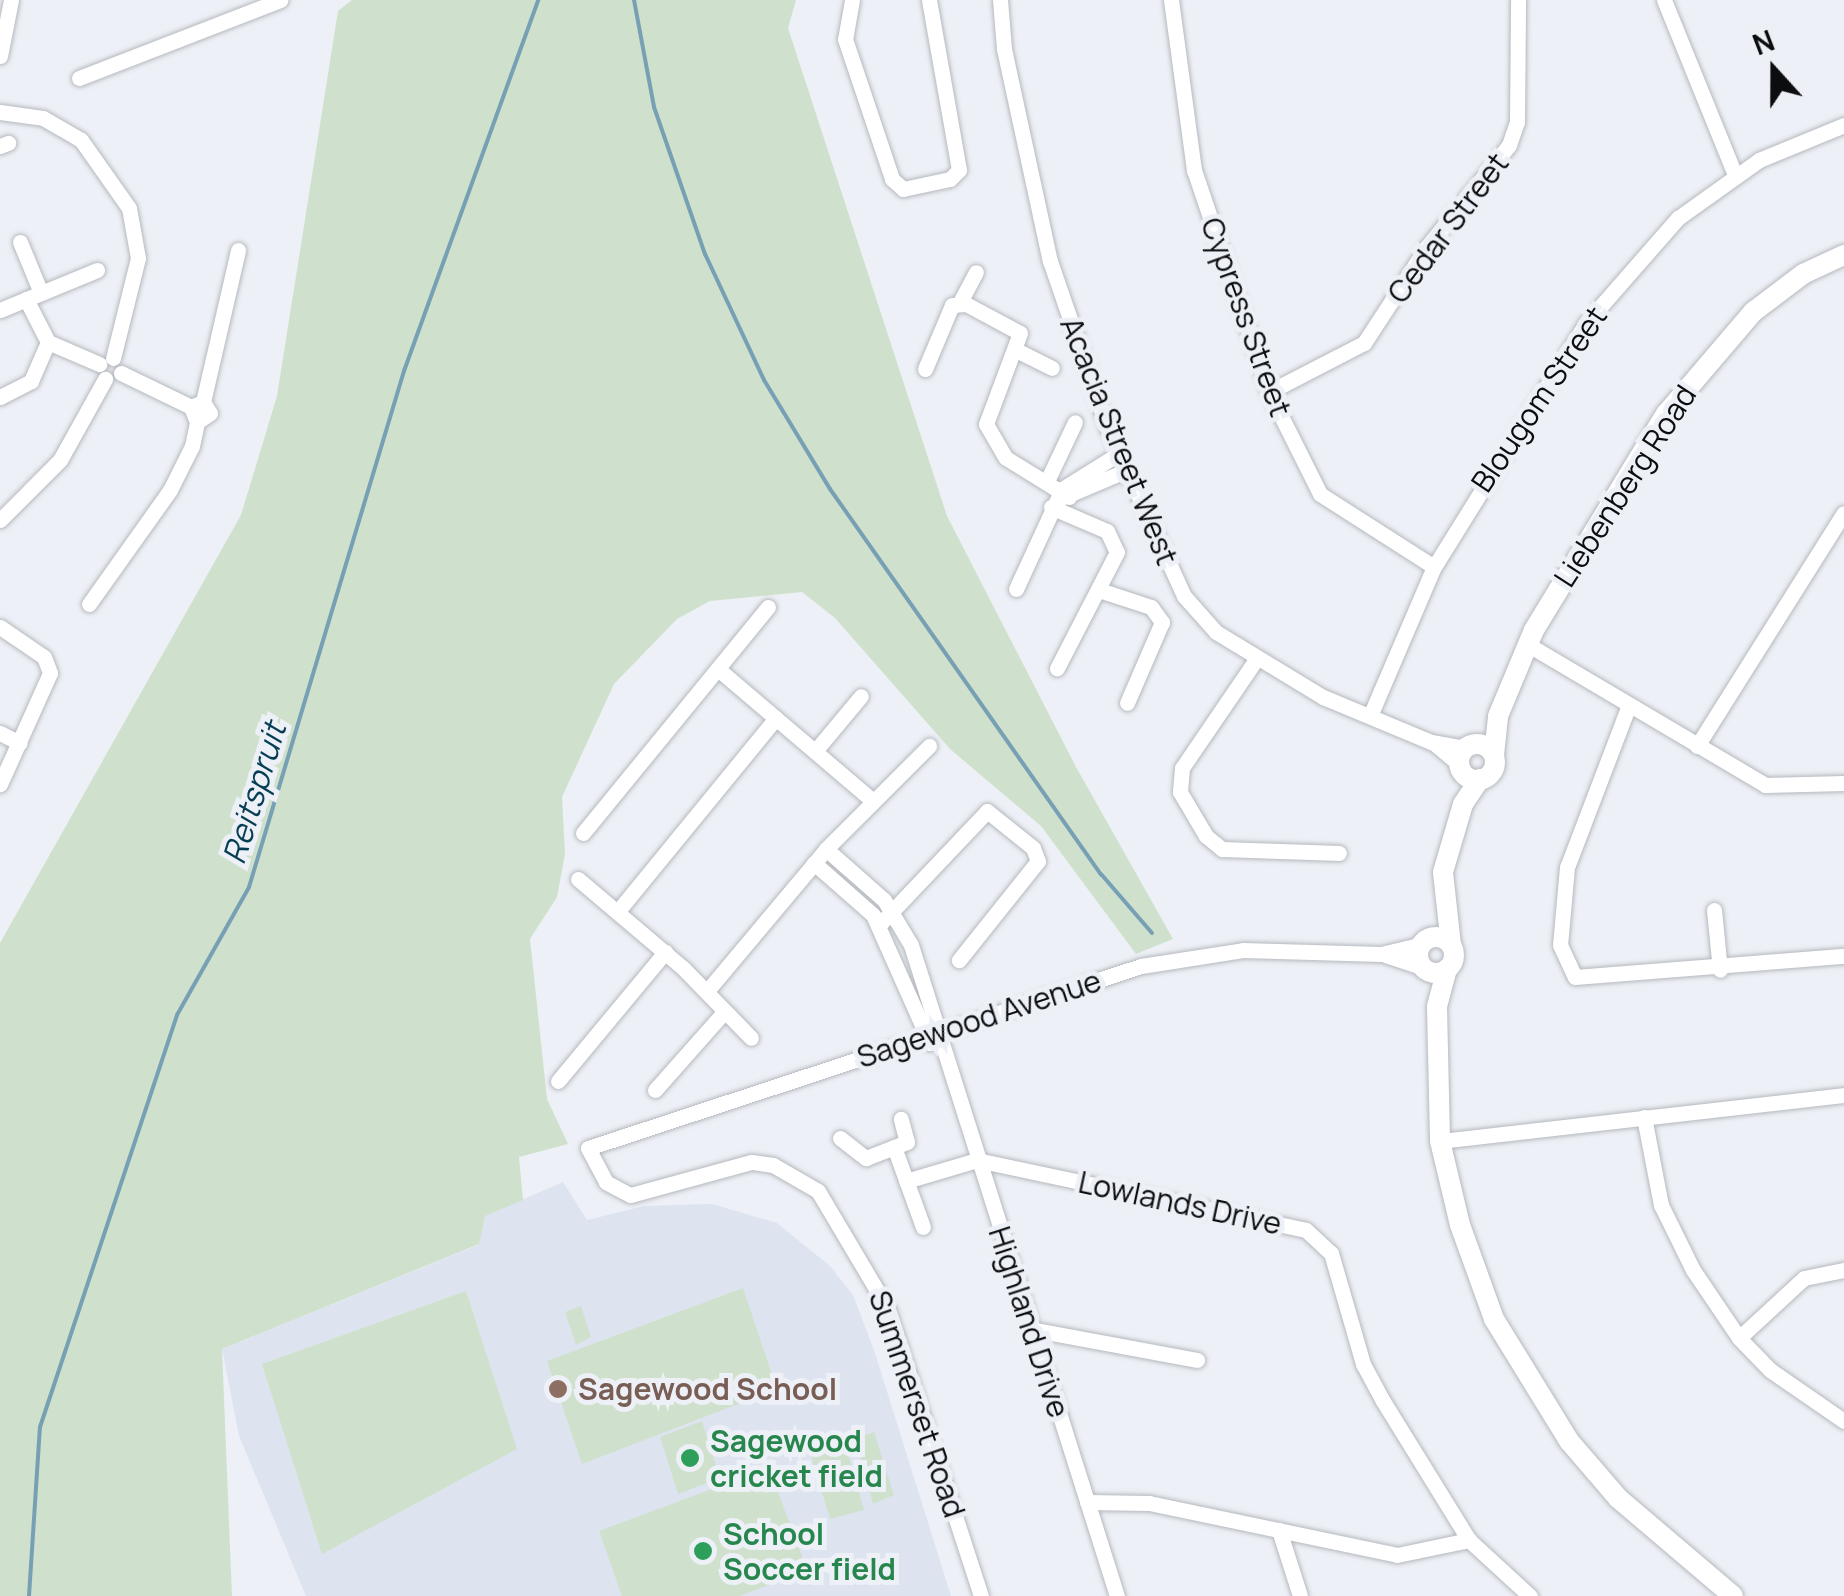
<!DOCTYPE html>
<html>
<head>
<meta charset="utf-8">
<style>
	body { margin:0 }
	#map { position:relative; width:1844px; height:1596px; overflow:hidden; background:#edf0f6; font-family:Manrope,sans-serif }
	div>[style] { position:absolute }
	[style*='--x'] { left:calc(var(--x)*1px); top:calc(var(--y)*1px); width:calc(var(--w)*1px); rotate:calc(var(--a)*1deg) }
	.built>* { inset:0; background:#dde4f0 }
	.green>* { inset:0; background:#cfe1cc }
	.stream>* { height:4px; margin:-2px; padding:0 2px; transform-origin:2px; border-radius:2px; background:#78a0b4 }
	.roads { filter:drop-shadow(0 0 2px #b5b9be) drop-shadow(0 0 2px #b5b9be) }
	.minor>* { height:15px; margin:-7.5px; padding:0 7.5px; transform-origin:7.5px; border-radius:7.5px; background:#fff }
	.tertiary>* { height:20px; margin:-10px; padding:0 10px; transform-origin:10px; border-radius:10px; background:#fff }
	.tertiary>.ring { margin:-10px; padding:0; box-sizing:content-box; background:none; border:20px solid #fff; border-radius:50% }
	.dots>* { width:28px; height:28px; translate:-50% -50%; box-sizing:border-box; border:5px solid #edf0f6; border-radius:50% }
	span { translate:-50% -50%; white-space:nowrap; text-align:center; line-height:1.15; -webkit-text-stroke:10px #edf0f6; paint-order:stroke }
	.street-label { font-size:30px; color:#0b0d0e }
	.education-label { font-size:30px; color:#785e54; font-weight:700 }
	.left { translate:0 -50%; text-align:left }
	.leisure-label { font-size:30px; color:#27864d; font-weight:700 }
	.water-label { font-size:32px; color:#053e54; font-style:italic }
	.north { position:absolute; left:1724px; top:20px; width:100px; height:100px; -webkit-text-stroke:8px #edf0f6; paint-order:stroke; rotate:339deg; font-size:28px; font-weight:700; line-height:40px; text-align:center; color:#0b0d0e }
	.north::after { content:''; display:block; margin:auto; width:35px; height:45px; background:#0b0d0e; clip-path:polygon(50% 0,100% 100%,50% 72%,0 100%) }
</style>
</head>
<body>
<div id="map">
	<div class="built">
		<i style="clip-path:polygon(563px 1182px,587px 1220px,644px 1206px,712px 1204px,777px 1223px,830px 1266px,853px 1295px,874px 1350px,951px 1596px,306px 1596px,239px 1436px,222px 1349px,478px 1245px,484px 1216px)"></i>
	</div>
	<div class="green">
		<i style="clip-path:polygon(352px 0,796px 0,788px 28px,947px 516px,1076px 767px,1173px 939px,1136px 954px,1041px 826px,950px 749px,835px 618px,802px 592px,710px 601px,677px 619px,614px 684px,562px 797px,565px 854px,557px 897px,530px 939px,547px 1099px,568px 1144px,519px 1157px,523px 1200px,485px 1216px,479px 1244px,222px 1349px,232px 1596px,0 1596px,0 943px,241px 515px,277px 396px,338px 11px)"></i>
		<i style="clip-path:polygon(743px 1288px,777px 1389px,582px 1464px,547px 1361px)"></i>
		<i style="clip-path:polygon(466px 1291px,517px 1449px,322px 1554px,262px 1364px)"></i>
		<i style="clip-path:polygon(581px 1306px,591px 1337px,576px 1345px,565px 1312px)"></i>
		<i style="clip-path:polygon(702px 1421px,720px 1478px,678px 1494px,660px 1437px)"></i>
		<i style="clip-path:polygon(874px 1432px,894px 1495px,873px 1504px,856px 1439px)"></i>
		<i style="clip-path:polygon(843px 1435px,864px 1510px,830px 1519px,808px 1445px)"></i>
		<i style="clip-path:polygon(769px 1468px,807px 1570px,740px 1596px,622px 1596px,599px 1531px)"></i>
	</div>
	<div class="stream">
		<i style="--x:634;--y:0;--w:109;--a:79.4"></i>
		<i style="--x:654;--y:107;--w:156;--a:70.9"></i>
		<i style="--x:705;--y:254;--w:139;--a:64.9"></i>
		<i style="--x:764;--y:380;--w:127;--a:58.8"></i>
		<i style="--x:830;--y:489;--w:471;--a:54.9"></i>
		<i style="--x:1101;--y:874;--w:78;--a:49.2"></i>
		<i style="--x:29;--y:1596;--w:169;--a:-86.3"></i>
		<i style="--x:40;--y:1427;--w:434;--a:-71.6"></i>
		<i style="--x:177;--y:1015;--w:147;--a:-60.6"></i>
		<i style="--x:249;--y:887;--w:539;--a:-73.28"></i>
		<i style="--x:404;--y:371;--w:394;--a:-70.1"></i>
	</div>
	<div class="roads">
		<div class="minor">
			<i style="--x:852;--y:0;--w:40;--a:100"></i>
			<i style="--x:845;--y:39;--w:148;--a:71.4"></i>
			<i style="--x:892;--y:179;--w:15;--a:42"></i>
			<i style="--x:903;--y:189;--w:48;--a:-12"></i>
			<i style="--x:950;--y:179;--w:13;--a:-45"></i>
			<i style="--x:959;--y:170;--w:173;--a:-100"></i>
			<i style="--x:1000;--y:0;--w:49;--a:85.3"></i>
			<i style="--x:1004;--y:49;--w:217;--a:77.8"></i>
			<i style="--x:1050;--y:261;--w:176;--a:71"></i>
			<i style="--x:1107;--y:427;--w:186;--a:65.5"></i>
			<i style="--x:1184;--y:596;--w:48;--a:48.4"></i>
			<i style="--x:1216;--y:632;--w:125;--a:31.3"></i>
			<i style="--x:1323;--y:697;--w:117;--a:22.6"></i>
			<i style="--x:1431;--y:742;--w:36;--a:10"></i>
			<i style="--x:1171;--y:0;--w:172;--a:82.3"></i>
			<i style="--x:1194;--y:170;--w:234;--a:71.3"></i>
			<i style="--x:1269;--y:392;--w:114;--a:63.4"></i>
			<i style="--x:1320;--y:494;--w:135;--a:32.6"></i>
			<i style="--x:1664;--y:0;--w:189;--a:67.9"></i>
			<i style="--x:0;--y:56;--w:57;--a:-78.9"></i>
			<i style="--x:79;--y:78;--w:216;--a:-21.2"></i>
			<i style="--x:0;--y:112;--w:43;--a:7.9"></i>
			<i style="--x:43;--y:118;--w:44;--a:30.1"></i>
			<i style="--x:81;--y:140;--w:83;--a:54.8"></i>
			<i style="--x:129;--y:208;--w:51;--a:79.8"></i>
			<i style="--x:138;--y:258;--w:103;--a:104"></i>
			<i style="--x:0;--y:146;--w:9;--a:-21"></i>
			<i style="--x:20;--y:242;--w:55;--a:67.6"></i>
			<i style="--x:26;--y:299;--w:48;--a:62.9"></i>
			<i style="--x:48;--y:342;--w:56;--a:23.3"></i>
			<i style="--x:959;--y:304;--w:36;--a:-62"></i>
			<i style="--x:0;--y:310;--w:105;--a:-22.4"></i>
			<i style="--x:1016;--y:350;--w:40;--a:26.6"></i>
			<i style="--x:925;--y:369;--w:69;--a:-67.1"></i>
			<i style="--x:952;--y:305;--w:14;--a:-4"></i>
			<i style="--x:966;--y:304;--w:61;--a:28.2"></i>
			<i style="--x:1020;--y:333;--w:97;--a:110.5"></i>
			<i style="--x:986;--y:424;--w:39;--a:60"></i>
			<i style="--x:1006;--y:458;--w:74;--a:31.8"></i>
			<i style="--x:121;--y:373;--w:78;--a:25.9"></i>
			<i style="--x:1269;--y:392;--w:107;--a:-27.3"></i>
			<i style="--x:1364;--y:343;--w:113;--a:-56.9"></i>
			<i style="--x:1426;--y:248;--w:132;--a:-51.1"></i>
			<i style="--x:1509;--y:145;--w:24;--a:-71"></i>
			<i style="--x:1517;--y:122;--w:122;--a:-89.5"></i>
			<i style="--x:0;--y:397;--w:35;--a:-27"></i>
			<i style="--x:31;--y:381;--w:43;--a:-66.4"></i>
			<i style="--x:203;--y:402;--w:156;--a:-77"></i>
			<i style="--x:1047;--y:481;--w:65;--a:-64.6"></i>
			<i style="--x:1061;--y:498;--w:69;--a:-22.9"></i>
			<i style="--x:1051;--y:507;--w:61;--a:23.2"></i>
			<i style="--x:1107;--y:531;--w:23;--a:65"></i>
			<i style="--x:1117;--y:552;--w:131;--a:117.3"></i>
			<i style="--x:0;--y:520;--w:85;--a:-45"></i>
			<i style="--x:60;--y:460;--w:93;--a:-60.9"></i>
			<i style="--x:1016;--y:589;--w:110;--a:-65.3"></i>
			<i style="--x:1062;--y:489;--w:66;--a:-32"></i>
			<i style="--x:1099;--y:590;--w:55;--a:18.1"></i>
			<i style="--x:1151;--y:607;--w:19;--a:54"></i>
			<i style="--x:1162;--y:622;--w:88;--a:113.4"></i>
			<i style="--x:89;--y:604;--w:140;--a:-54.6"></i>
			<i style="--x:170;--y:490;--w:49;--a:-63.4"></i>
			<i style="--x:192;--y:446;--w:25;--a:-78"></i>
			<i style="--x:197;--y:422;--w:16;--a:-112"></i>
			<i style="--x:191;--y:407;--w:13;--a:-23"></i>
			<i style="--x:203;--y:402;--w:13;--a:58"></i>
			<i style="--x:210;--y:413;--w:16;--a:145"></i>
			<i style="--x:0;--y:627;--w:53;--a:34.3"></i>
			<i style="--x:44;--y:657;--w:17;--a:69"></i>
			<i style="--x:50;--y:673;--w:122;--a:114.2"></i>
			<i style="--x:1527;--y:644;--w:277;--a:30.6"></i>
			<i style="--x:1765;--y:785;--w:79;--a:-1.5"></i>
			<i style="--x:1257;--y:658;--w:133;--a:124.3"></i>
			<i style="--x:1182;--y:768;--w:24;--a:95"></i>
			<i style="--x:1180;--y:792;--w:51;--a:59.4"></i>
			<i style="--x:1206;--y:836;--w:21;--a:39"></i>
			<i style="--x:1222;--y:849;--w:117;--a:2"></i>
			<i style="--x:718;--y:669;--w:202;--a:40.4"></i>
			<i style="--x:1629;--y:705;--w:173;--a:110.9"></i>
			<i style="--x:1567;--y:867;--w:78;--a:95.1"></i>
			<i style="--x:1560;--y:945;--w:35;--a:65"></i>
			<i style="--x:1575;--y:977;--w:270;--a:-4.5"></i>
			<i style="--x:1370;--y:716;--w:162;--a:-66.8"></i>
			<i style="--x:1434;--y:567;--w:287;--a:-58.1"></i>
			<i style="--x:1586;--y:323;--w:140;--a:-48.8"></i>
			<i style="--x:1678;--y:218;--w:100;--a:-35.6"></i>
			<i style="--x:1759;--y:160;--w:92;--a:-22.4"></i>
			<i style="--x:0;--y:733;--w:22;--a:27"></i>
			<i style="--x:1435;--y:744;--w:33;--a:40"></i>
			<i style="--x:1697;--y:746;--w:275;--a:-57.8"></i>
			<i style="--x:816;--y:750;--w:70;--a:-50.2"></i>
			<i style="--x:583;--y:833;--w:292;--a:-50.7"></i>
			<i style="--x:826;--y:849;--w:77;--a:41.3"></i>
			<i style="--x:884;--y:900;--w:52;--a:59"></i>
			<i style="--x:911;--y:945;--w:683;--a:72.44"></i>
			<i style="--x:814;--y:863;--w:79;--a:41.4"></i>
			<i style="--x:873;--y:915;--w:140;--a:66"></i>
			<i style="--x:578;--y:879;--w:139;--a:40.3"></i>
			<i style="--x:684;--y:969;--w:96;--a:45.8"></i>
			<i style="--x:1714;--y:910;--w:60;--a:84.3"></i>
			<i style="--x:618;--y:911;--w:249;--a:-50.7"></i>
			<i style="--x:879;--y:925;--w:157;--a:-46.5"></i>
			<i style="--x:987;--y:811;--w:59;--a:38.8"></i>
			<i style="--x:1033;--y:848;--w:14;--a:69"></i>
			<i style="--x:1038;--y:861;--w:127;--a:128.6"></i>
			<i style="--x:1385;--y:955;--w:41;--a:18.4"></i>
			<i style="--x:707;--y:991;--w:185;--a:-50"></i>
			<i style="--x:826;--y:849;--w:146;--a:-45"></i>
			<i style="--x:558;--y:1081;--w:168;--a:-50.3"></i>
			<i style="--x:655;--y:1090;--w:104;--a:-48.5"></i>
			<i style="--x:1644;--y:1117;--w:90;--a:79.1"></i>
			<i style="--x:1661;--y:1205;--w:72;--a:63.8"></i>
			<i style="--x:1693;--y:1270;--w:82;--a:55.9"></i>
			<i style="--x:1739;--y:1338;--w:45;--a:45.9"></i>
			<i style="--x:1770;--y:1370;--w:90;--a:34.6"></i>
			<i style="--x:840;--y:1138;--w:33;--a:38"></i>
			<i style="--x:866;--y:1158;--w:44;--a:-21.3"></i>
			<i style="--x:907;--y:1142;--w:24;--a:-105"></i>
			<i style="--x:1440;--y:1141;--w:407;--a:-6.5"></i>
			<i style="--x:894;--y:1147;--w:85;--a:70.1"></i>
			<i style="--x:906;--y:1181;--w:74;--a:-16.5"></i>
			<i style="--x:977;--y:1160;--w:336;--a:12"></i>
			<i style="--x:1306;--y:1230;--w:34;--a:43"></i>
			<i style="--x:1331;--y:1253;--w:116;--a:73.9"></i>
			<i style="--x:1363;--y:1364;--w:42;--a:61.6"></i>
			<i style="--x:1383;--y:1401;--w:163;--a:58.3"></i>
			<i style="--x:1469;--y:1540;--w:83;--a:42.6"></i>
			<i style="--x:1030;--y:1329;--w:170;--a:10.5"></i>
			<i style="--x:1739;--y:1338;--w:88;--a:-42.7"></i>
			<i style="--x:1804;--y:1278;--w:41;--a:-11.3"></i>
			<i style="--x:1087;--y:1502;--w:62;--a:0.9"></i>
			<i style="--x:1149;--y:1503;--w:253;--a:11.8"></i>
			<i style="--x:1397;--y:1555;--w:74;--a:-11.8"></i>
			<i style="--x:1279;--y:1530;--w:69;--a:72.3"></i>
			<i style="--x:981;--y:1596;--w:302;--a:-108"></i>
			<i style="--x:888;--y:1309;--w:137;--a:-120.7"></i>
			<i style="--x:818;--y:1191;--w:52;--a:-150"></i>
			<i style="--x:773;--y:1165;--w:22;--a:-172"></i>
			<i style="--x:751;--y:1162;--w:125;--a:164.7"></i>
			<i style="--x:630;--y:1195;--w:27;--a:-152"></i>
			<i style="--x:606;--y:1182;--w:38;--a:-118"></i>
			<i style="--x:588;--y:1148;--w:582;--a:-18.22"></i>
			<i style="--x:1141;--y:966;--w:103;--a:-8.9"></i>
			<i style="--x:1243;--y:950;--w:138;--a:1.7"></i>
			<i style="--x:1381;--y:954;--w:43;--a:-13.4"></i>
		</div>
		<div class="tertiary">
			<i class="ring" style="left:1459px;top:744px;width:16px;height:16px"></i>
			<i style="--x:1494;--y:755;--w:39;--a:-84"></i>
			<i style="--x:1498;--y:716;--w:93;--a:-67.3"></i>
			<i style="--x:1534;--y:630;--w:253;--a:-58.6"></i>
			<i style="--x:1666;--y:414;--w:134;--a:-49.5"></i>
			<i style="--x:1753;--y:312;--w:63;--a:-37.2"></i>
			<i style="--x:1803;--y:274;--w:45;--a:-24.9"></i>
			<i class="ring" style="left:1418px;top:937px;width:16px;height:16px"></i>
			<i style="--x:1451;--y:945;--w:73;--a:-96.3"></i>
			<i style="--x:1443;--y:872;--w:71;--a:-73.6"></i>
			<i style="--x:1463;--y:804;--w:30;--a:-56"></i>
			<i style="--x:1447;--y:969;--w:39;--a:105"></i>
			<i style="--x:1437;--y:1007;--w:134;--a:88.7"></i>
			<i style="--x:1440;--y:1141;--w:86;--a:76.6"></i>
			<i style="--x:1460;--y:1225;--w:100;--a:70.1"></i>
			<i style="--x:1494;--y:1319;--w:143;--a:58.4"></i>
			<i style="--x:1569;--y:1441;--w:75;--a:49.3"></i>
			<i style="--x:1618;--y:1498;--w:151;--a:40.4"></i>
		</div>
	</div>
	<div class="dots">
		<i style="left:558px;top:1389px;background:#8d6e63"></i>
		<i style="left:690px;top:1458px;background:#2e9e5b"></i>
		<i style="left:703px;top:1551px;background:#2e9e5b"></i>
	</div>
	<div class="street-label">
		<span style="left:1448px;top:228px;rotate:-53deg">Cedar Street</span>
		<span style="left:1246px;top:317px;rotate:70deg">Cypress Street</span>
		<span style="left:1539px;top:399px;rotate:-56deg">Blougom Street</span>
		<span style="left:1119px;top:441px;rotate:68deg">Acacia Street West</span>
		<span style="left:1625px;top:486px;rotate:-57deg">Liebenberg Road</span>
		<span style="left:979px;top:1019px;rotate:-18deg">Sagewood Avenue</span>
		<span style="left:1180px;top:1203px;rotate:12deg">Lowlands Drive</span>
		<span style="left:1029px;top:1322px;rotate:72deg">Highland Drive</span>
		<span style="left:917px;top:1404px;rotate:71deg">Summerset Road</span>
	</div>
	<div class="education-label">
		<span class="left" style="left:578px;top:1389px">Sagewood School</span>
	</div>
	<div class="leisure-label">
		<span class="left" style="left:710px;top:1458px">Sagewood<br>cricket field</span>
		<span class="left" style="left:723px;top:1551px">School<br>Soccer field</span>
	</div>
	<div class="water-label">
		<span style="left:254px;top:793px;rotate:-73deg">Reitspruit</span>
	</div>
	<div class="north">N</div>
</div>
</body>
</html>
